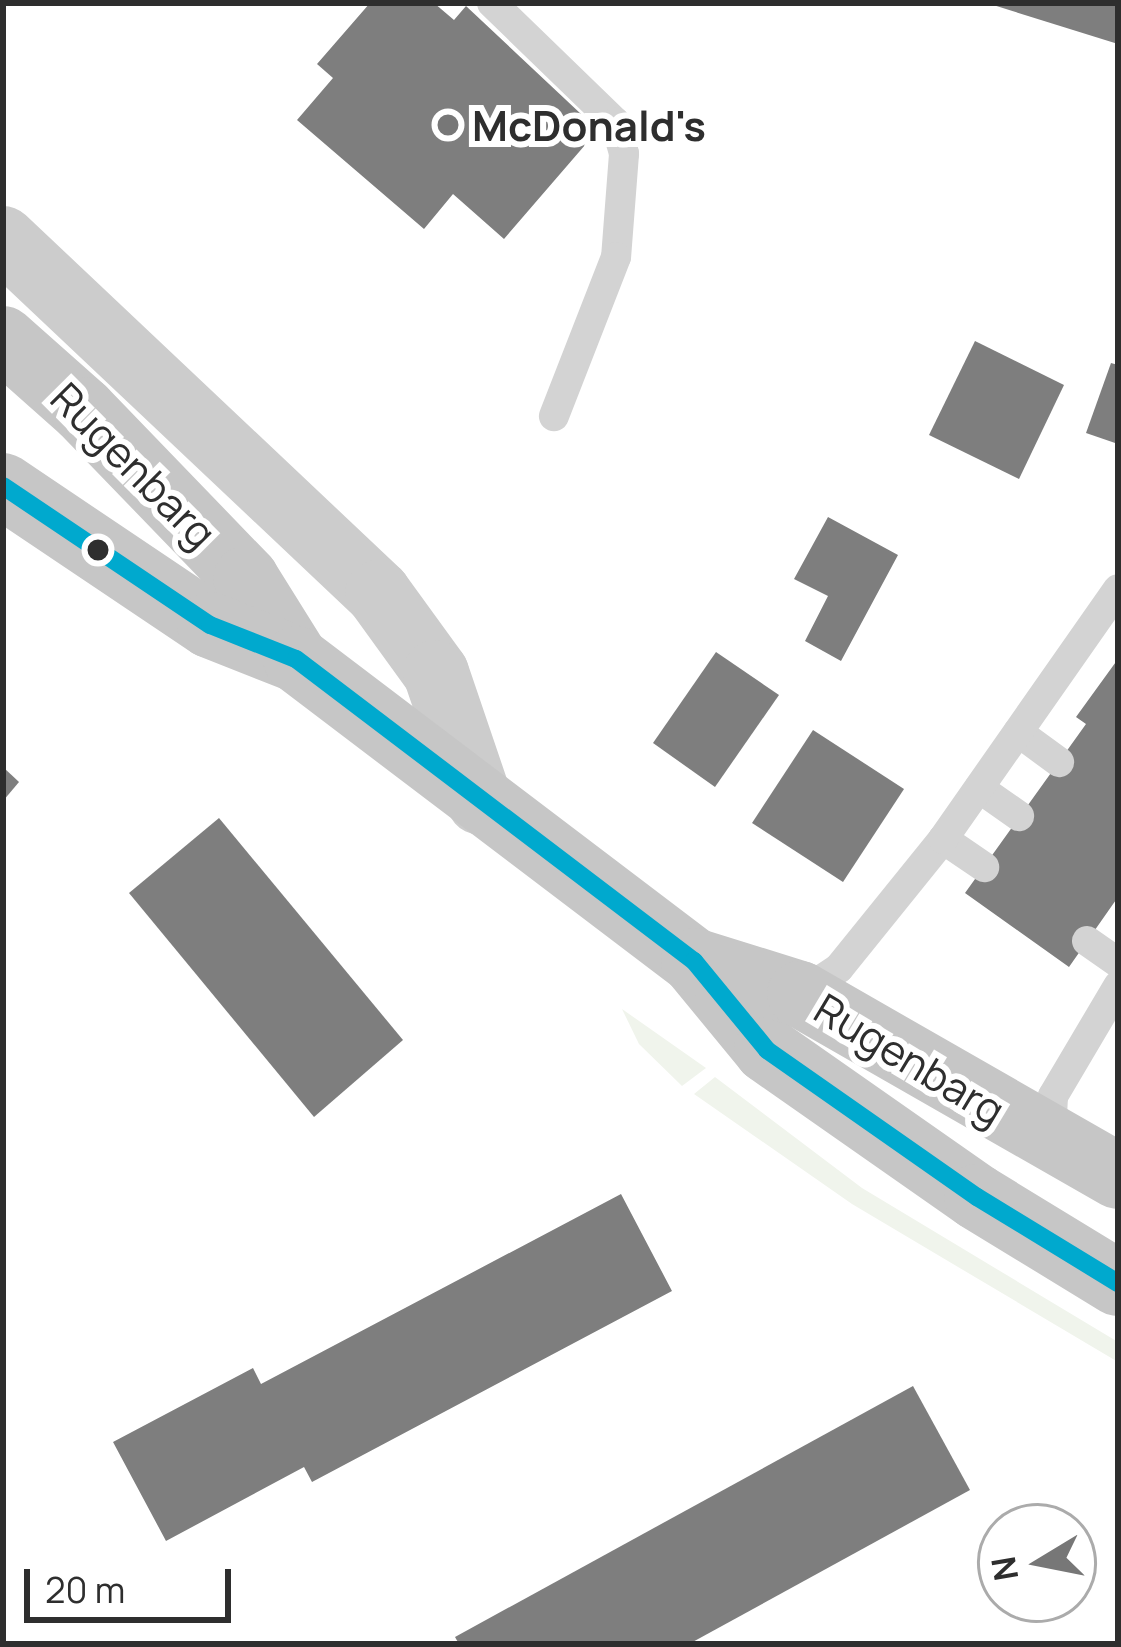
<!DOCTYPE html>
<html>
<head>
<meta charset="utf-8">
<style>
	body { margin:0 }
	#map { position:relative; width:1121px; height:1647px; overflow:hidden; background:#fff; font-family:Manrope,sans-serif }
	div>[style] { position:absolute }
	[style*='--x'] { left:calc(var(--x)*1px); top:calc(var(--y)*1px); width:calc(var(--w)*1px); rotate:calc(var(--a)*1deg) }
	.green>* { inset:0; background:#f0f4ec }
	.building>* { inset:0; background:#7e7e7e }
	.lane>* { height:30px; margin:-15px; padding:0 15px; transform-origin:15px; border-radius:15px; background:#d3d3d3 }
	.secondary>* { height:66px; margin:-33px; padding:0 33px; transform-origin:33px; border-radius:33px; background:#ccc }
	.primary>* { height:66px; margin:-33px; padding:0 33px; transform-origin:33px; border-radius:33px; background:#c6c6c6 }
	.bus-1>* { height:18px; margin:-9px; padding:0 9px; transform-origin:9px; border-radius:9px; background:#00a9ce }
	.dots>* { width:33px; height:33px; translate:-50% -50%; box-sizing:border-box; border:6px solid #fff; border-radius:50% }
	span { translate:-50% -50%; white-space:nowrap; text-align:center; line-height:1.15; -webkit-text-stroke:12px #fff; paint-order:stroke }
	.poi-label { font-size:42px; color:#2e2e2e; font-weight:700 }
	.left { translate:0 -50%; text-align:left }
	.street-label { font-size:42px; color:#2e2e2e }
	.frame { position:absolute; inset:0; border:6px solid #2e2e2e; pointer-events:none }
	.north { position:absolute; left:977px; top:1503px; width:120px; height:120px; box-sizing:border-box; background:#fff; border:3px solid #ababab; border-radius:50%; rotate:260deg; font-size:33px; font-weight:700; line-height:48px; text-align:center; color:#2e2e2e }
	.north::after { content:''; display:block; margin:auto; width:42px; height:54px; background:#777; clip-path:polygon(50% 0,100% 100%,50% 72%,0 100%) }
	.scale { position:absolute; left:24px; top:1569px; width:207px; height:54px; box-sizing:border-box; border:6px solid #2e2e2e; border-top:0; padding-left:15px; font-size:36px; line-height:42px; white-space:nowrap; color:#2e2e2e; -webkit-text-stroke:9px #fff; paint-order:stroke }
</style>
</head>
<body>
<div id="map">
	<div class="green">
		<i style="clip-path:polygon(622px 1009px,706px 1068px,682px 1086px,639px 1044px)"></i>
		<i style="clip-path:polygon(715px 1077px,862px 1188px,1118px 1342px,1118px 1362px,852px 1204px,694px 1094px)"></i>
	</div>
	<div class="building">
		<i style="clip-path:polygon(370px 3px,434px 3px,454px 20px,466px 6px,598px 130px,504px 239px,453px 194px,424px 229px,297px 120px,333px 78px,317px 64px)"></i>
		<i style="clip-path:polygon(990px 3px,1118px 3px,1118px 44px,990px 4px)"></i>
		<i style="clip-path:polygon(975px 341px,1064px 385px,1019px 479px,929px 435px)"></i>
		<i style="clip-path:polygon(1111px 363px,1118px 365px,1118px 444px,1086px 433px)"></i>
		<i style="clip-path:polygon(828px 517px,898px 555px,841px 661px,805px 641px,828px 596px,794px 579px)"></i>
		<i style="clip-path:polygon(716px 652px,779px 695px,715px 787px,653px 743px)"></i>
		<i style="clip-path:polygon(1118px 659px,1118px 897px,1069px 967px,965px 893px,1086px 724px,1076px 717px)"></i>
		<i style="clip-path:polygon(813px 730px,904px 789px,843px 882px,752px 823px)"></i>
		<i style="clip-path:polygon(3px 767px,19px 782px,3px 801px)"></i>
		<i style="clip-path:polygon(219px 818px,403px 1040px,314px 1117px,129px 893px)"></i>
		<i style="clip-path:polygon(621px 1194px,672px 1291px,312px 1482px,304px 1467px,166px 1541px,113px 1442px,253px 1368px,261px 1384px)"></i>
		<i style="clip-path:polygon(913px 1386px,970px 1490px,689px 1644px,459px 1644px,455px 1637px)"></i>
	</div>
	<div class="lane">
		<i style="--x:492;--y:3;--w:171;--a:44.1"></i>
		<i style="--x:615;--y:122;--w:33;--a:74"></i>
		<i style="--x:624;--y:154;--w:103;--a:94.4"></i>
		<i style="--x:616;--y:257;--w:171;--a:111.3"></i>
		<i style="--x:1018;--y:732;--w:51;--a:36.2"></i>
		<i style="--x:979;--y:788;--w:49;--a:35"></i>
		<i style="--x:943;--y:839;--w:50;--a:34.3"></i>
		<i style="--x:1087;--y:941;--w:38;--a:35"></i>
		<i style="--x:800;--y:994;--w:47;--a:-33.7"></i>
		<i style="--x:839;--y:968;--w:166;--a:-51.1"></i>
		<i style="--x:943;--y:839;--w:305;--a:-55"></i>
		<i style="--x:1051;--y:1137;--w:41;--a:-87.2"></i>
		<i style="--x:1053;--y:1096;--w:128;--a:-59.4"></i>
	</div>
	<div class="secondary">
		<i style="--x:3;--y:239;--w:516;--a:43.35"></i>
		<i style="--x:378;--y:593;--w:99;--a:54.1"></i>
		<i style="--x:436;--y:673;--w:136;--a:71.2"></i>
	</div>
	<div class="primary">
		<i style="--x:3;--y:339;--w:107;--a:41.6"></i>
		<i style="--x:83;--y:410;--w:235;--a:46"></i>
		<i style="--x:246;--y:579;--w:94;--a:58"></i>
		<i style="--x:3;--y:486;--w:249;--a:33.9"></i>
		<i style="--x:210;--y:625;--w:92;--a:21.6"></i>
		<i style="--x:296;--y:659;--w:500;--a:37.2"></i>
		<i style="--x:694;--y:961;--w:115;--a:50.6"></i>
		<i style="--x:767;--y:1050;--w:256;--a:35"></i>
		<i style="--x:977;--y:1197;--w:165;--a:31.4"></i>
		<i style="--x:694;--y:961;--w:111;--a:17.3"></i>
		<i style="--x:800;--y:994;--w:366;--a:29.8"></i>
	</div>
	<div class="bus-1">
		<i style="--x:3;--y:486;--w:249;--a:33.9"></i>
		<i style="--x:210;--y:625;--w:92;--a:21.6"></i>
		<i style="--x:296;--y:659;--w:500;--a:37.2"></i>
		<i style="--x:694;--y:961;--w:115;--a:50.6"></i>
		<i style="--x:767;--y:1050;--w:256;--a:35"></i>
		<i style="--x:977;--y:1197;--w:165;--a:31.4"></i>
	</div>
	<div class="dots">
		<i style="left:448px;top:125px;background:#777"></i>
		<i style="left:98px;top:550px;background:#2e2e2e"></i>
	</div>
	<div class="poi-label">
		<span class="left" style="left:472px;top:125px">McDonald's</span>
	</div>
	<div class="street-label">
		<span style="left:134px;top:465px;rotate:45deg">Rugenbarg</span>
		<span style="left:910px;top:1059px;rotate:31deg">Rugenbarg</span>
	</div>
	<div class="frame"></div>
	<div class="north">N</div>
	<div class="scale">20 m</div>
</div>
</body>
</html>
